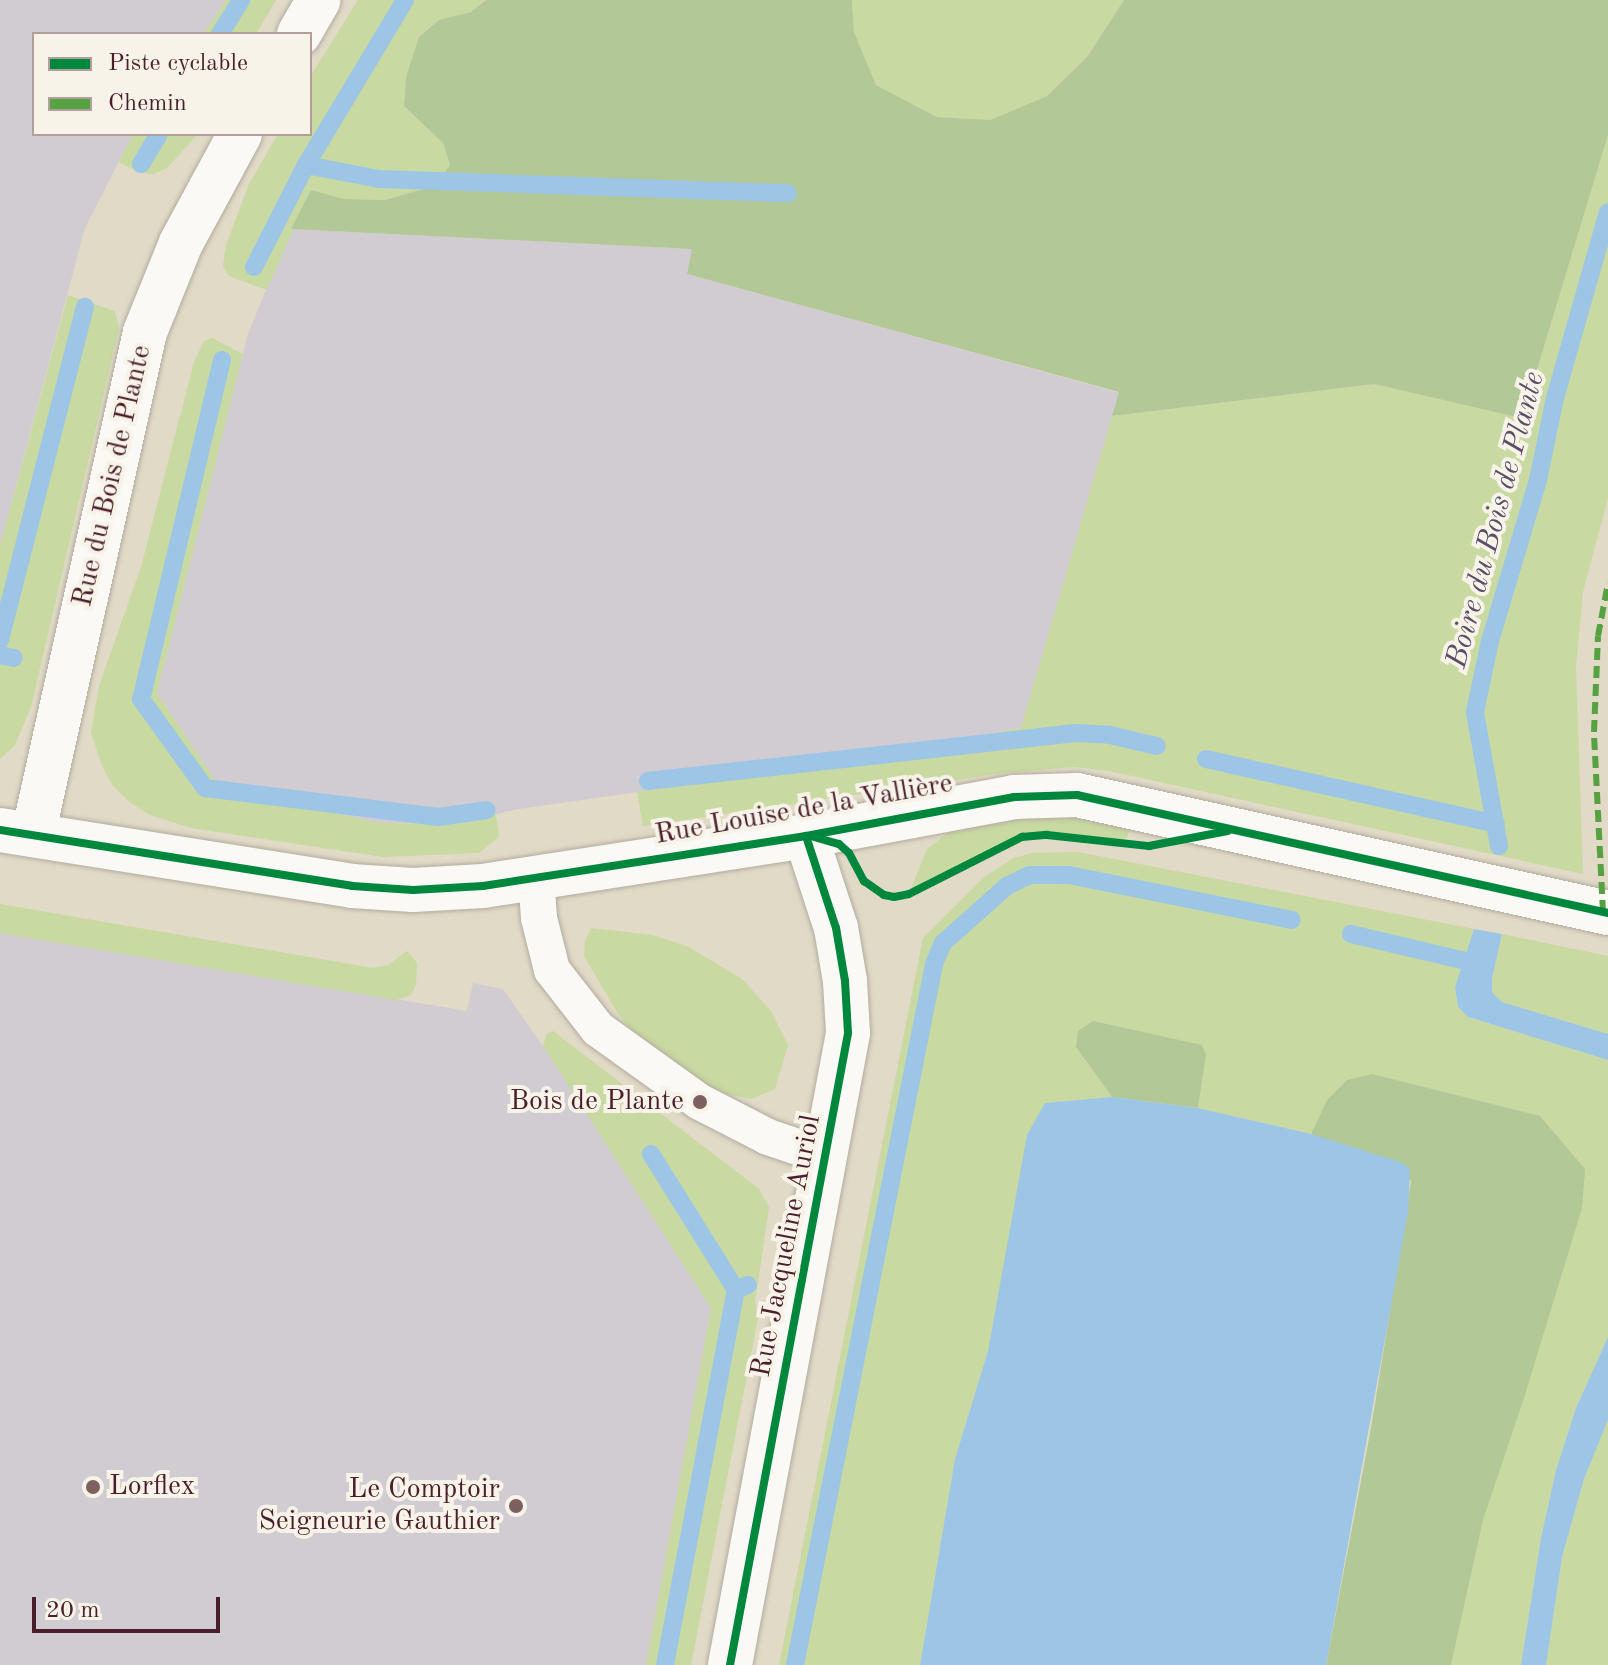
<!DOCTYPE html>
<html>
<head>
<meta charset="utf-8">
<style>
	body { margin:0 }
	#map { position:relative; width:1608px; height:1665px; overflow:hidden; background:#e0dac6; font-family:"Old Standard TT",serif }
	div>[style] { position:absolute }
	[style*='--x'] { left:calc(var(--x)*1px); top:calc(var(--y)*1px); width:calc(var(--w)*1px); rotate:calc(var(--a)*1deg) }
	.industrial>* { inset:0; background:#d0ccd2 }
	.green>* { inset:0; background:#c8d9a1 }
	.forest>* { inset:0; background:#b3c897 }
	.water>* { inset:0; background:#9dc5e5 }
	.stream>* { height:18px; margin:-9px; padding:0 9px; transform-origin:9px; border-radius:9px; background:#9dc5e5 }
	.roads { filter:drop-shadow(0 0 2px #b3aba0) drop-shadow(0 0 2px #b3aba0) }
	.service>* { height:36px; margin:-18px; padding:0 18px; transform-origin:18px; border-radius:18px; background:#faf9f6 }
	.minor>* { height:44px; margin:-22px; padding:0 22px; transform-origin:22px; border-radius:22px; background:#faf9f6 }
	.quiet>* { height:6px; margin-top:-3px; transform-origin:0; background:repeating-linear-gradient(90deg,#56a243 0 12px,transparent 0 18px) }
	.cycleway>* { height:8px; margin:-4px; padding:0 4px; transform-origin:4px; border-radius:4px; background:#00873e }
	.dots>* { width:22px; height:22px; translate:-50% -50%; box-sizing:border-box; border:4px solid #f7f3e8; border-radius:50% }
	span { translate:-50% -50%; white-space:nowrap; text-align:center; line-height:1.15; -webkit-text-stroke:8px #f7f3e8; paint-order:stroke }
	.street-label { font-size:28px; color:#4a1f2b }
	.poi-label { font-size:28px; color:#4a1f2b }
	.right { translate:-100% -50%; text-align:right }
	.left { translate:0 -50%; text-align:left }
	.water-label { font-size:30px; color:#5a4e67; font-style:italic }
	.legend { position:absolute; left:32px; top:32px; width:280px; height:104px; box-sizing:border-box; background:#f7f3e8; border:2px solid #b29e9c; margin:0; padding:10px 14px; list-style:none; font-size:24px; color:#4a1f2b }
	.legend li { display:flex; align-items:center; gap:16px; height:40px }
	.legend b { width:40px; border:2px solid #b29e9c }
	.scale { position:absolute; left:32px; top:1597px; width:188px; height:36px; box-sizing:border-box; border:4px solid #4a1f2b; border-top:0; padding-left:10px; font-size:24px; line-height:28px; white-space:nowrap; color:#4a1f2b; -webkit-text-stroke:6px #f7f3e8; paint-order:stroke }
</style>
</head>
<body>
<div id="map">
	<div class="industrial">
		<i style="clip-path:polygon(0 0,226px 0,203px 34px,34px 34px,34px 134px,133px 134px,85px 228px,0 546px)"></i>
		<i style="clip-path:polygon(291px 229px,693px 249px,687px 274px,1120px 393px,1021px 728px,758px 775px,518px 809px,455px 824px,380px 823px,221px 789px,157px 693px,248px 334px)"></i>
		<i style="clip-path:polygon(0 933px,467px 1011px,473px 983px,503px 989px,586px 1108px,711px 1308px,646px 1665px,0 1665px)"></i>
	</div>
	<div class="green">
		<i style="clip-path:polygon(226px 0,276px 0,256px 34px,203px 34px)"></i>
		<i style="clip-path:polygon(358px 0,486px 0,471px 12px,439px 20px,419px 37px,406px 77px,404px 106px,443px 143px,450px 165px,434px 186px,385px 200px,344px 199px,311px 190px,267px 290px,229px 276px,223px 266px,226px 245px,249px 184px,278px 134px,310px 134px,310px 77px)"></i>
		<i style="clip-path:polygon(852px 0,1124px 0,1087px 57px,1047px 96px,990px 120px,937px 117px,876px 85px,854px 32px)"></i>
		<i style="clip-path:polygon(133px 134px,198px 134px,167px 168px,153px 174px,140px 173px,119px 162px)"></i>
		<i style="clip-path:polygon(1608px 135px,1608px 498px,1583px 592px,1576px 667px,1583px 874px,1109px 771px,1074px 767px,1003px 773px,643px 826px,637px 792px,758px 775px,1021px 728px,1112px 416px,1374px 384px,1525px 419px,1533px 383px)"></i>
		<i style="clip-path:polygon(68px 295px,115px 311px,119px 328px,31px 707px,15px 745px,0 759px,0 546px)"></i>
		<i style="clip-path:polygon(212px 338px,243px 354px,157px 693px,221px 789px,380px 823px,455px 824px,496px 814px,499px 837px,479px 853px,383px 857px,191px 828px,150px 815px,131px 803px,113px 786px,103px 768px,91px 733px,99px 686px,141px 567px,194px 362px,204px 341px)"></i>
		<i style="clip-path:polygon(1016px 811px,1130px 823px,1128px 836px,1119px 843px,1047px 835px,1022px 837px,909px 894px,927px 849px,946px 834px,983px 815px)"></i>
		<i style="clip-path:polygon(1078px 852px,1474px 929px,1455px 987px,1458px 1007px,1468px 1017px,1608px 1060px,1608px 1337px,1576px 1408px,1556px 1470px,1541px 1538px,1521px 1665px,1451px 1665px,1483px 1520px,1584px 1169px,1564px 1147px,1372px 1074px,1347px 1080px,1327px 1100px,1311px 1134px,1198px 1108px,1206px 1055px,1076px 1047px,1112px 1097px,1046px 1103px,988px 1351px,955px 1459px,920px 1665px,779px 1665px,923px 938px,984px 877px,1014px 858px,1032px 853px)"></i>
		<i style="clip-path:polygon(0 904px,373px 968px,388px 965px,407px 951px,417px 963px,416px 985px,411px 995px,396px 1000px,0 933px)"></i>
		<i style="clip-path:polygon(591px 928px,652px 935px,687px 946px,742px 979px,771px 1011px,788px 1045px,775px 1089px,751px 1099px,715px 1092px,635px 1035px,617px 1012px,584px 956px,585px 941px)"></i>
		<i style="clip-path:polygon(1502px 934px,1608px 956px,1608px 1034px,1502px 1002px,1492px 992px,1492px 979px)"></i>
		<i style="clip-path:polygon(553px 1031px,759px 1189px,769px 1207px,755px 1303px,758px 1318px,691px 1665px,646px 1665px,711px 1308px,543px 1046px,547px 1034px)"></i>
		<i style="clip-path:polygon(1608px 1420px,1608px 1665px,1546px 1665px,1562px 1557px,1584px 1479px)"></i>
	</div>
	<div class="forest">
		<i style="clip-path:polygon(486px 0,852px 0,854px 32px,876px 85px,937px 117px,990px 120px,1047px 96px,1087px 57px,1124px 0,1608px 0,1608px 135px,1533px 383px,1525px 419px,1374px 384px,1112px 416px,1119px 392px,687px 274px,692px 249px,291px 229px,311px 190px,344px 199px,385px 200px,434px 186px,450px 165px,443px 143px,404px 106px,406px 77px,419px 37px,439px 20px,471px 12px)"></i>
		<i style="clip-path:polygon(1093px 1021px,1202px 1045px,1206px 1055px,1198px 1108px,1112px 1097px,1076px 1047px,1078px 1031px)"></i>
		<i style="clip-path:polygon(1372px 1074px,1540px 1116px,1585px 1169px,1582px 1208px,1524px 1398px,1483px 1520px,1451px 1665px,1326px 1665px,1371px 1428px,1411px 1181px,1311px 1134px,1327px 1100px,1347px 1080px)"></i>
	</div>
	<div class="water">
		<i style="clip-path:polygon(1474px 929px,1502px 934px,1492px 979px,1492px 992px,1502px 1002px,1608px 1034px,1608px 1060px,1468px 1017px,1458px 1007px,1455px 987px)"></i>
		<i style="clip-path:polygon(1112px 1097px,1198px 1108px,1311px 1134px,1403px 1163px,1410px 1170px,1408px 1212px,1326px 1665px,920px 1665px,955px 1459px,988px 1351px,1027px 1135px,1045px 1103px)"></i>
		<i style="clip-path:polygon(1608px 1337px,1608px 1420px,1584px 1479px,1562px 1557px,1546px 1665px,1521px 1665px,1541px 1538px,1556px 1470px,1576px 1408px)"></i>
	</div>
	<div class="stream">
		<i style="--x:220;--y:34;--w:40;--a:-58"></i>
		<i style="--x:141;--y:164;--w:35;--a:-59"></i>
		<i style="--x:306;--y:165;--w:74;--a:10.9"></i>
		<i style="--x:379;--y:179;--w:409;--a:2"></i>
		<i style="--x:254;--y:267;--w:114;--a:-63"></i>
		<i style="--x:306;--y:165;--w:192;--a:-59"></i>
		<i style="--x:222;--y:360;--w:349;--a:103.4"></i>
		<i style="--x:141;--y:699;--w:110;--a:54.3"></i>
		<i style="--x:205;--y:788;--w:235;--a:7.1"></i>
		<i style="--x:438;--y:817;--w:49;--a:-8.1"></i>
		<i style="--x:0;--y:640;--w:344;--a:-75.7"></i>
		<i style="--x:0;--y:655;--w:14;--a:12"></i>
		<i style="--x:1206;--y:759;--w:297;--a:12.6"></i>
		<i style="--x:648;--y:781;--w:430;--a:-6.4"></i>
		<i style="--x:1075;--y:733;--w:35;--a:3"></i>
		<i style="--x:1110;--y:735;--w:48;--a:13.2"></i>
		<i style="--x:1499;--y:846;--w:136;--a:-100.2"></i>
		<i style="--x:1475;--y:712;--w:73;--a:-78.1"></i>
		<i style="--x:1490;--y:641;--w:168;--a:-73.4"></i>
		<i style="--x:1538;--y:480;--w:84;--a:-78.3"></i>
		<i style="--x:1555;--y:398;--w:193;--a:-74.1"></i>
		<i style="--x:1351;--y:934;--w:131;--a:13.2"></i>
		<i style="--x:651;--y:1154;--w:160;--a:58"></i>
		<i style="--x:736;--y:1290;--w:13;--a:-23"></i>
		<i style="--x:665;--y:1665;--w:382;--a:-79.3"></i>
		<i style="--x:795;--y:1665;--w:715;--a:-78.78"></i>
		<i style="--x:934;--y:964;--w:23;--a:-67"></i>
		<i style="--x:943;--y:943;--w:86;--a:-41.7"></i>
		<i style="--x:1007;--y:886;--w:25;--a:-26"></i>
		<i style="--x:1030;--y:875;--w:39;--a:0"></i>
		<i style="--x:1069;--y:875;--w:227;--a:11.4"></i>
	</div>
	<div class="roads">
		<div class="service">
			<i style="--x:536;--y:876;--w:42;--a:85.9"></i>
			<i style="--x:539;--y:918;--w:54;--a:76"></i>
			<i style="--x:552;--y:970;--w:75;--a:52.1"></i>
			<i style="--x:598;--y:1029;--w:125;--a:35.6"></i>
			<i style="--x:700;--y:1102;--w:76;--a:27.2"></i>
			<i style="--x:768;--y:1137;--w:62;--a:18.7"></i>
		</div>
		<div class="minor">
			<i style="--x:299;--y:34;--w:39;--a:-60"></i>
			<i style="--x:0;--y:830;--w:356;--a:9"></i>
			<i style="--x:352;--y:886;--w:61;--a:3.8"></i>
			<i style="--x:413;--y:890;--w:70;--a:-3.3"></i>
			<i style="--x:483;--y:886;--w:327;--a:-8.8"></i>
			<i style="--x:806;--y:836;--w:212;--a:-10.6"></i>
			<i style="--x:1014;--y:797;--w:63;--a:-1.8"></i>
			<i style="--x:1077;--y:795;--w:544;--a:12.53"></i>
			<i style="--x:33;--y:835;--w:515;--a:-77.45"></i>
			<i style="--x:145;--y:332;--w:96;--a:-68"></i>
			<i style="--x:181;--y:243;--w:124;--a:-61.6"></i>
			<i style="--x:730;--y:1665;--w:643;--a:-79.42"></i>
			<i style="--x:848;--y:1033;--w:52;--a:-93.3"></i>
			<i style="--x:845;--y:981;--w:54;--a:-99.6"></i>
			<i style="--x:836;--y:928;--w:97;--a:-108.1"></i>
		</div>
	</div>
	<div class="quiet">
		<i style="--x:1603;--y:912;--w:180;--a:-92.9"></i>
		<i style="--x:1594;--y:732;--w:96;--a:-87.6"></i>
		<i style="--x:1598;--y:636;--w:54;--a:-79.3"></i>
	</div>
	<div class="cycleway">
		<i style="--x:0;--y:830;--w:356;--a:9"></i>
		<i style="--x:352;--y:886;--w:61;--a:3.8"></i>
		<i style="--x:413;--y:890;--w:70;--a:-3.3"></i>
		<i style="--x:483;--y:886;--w:327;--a:-8.8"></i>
		<i style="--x:806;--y:836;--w:212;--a:-10.6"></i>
		<i style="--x:1014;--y:797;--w:63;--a:-1.8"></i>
		<i style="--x:1077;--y:795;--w:544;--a:12.53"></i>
		<i style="--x:814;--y:837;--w:26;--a:16"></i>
		<i style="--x:839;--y:844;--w:13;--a:42"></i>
		<i style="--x:849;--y:853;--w:32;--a:62"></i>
		<i style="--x:864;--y:881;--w:24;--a:35"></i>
		<i style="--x:884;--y:895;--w:10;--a:11"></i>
		<i style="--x:894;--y:897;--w:15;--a:-11"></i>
		<i style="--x:909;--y:894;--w:127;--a:-26.8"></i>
		<i style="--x:1022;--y:837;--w:25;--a:-5"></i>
		<i style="--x:1047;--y:835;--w:103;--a:6.2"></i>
		<i style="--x:1149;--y:846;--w:80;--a:-10.8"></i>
		<i style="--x:730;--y:1665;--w:643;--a:-79.42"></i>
		<i style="--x:848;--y:1033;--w:52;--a:-93.3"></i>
		<i style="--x:845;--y:981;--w:54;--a:-99.6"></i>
		<i style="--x:836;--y:928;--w:97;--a:-108.1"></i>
	</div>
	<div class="dots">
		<i style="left:700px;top:1102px;background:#7e6061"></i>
		<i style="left:93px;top:1487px;background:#7e6061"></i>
		<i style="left:516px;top:1506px;background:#7e6061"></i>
	</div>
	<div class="street-label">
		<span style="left:113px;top:476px;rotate:-77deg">Rue du Bois de Plante</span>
		<span style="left:804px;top:810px;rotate:-10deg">Rue Louise de la Vallière</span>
		<span style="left:787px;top:1246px;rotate:-79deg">Rue Jacqueline Auriol</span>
	</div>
	<div class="poi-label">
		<span class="right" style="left:684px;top:1102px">Bois de Plante</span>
		<span class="left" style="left:109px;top:1487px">Lorflex</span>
		<span class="right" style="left:500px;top:1506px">Le Comptoir<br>Seigneurie Gauthier</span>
	</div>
	<div class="water-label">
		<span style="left:1496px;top:520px;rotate:-75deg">Boire du Bois de Plante</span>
	</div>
	<ul class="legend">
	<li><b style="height:10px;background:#00873e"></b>Piste cyclable</li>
	<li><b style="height:10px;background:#56a243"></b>Chemin</li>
	</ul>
	<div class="scale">20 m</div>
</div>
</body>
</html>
